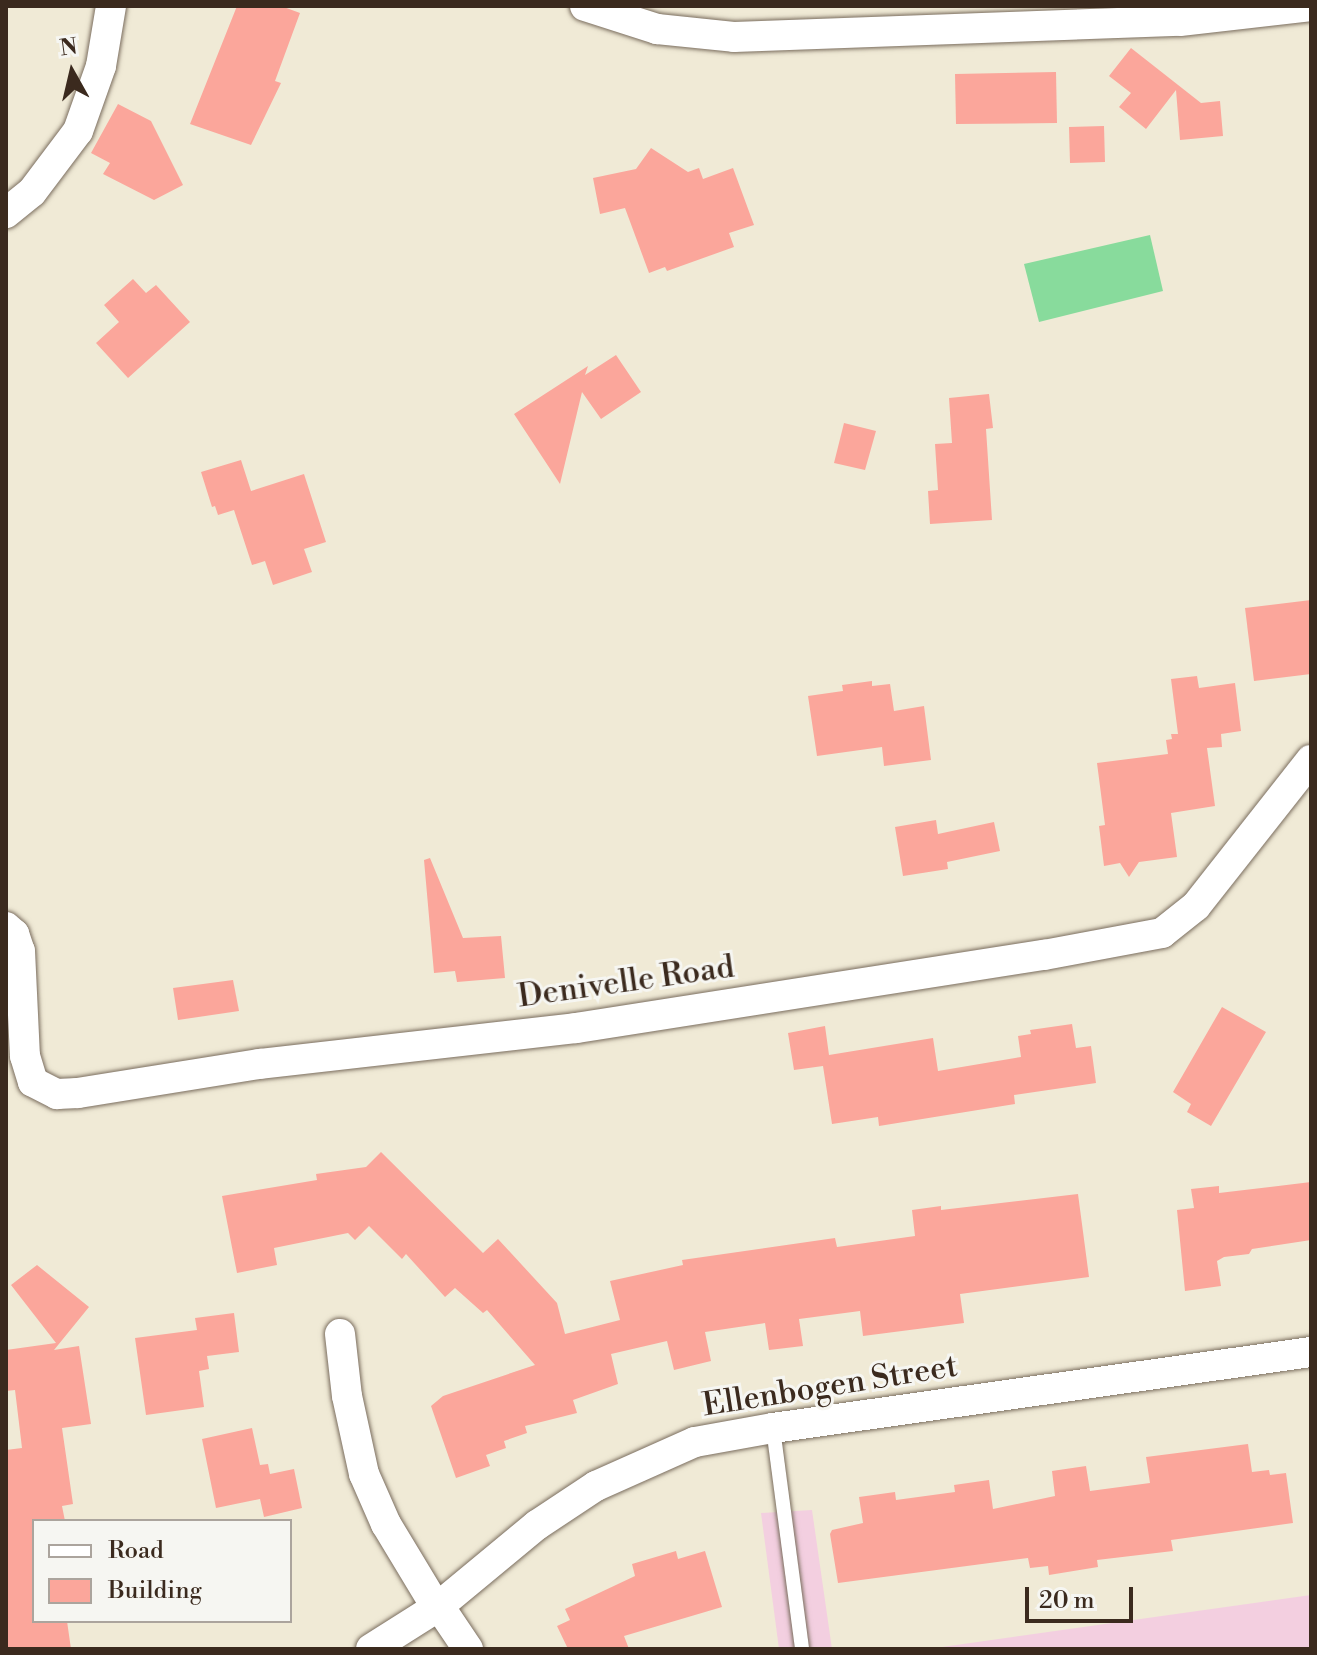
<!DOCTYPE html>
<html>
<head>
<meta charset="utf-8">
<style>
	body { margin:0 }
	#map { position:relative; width:1317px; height:1655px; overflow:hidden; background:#f0ead6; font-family:"Libre Bodoni",serif }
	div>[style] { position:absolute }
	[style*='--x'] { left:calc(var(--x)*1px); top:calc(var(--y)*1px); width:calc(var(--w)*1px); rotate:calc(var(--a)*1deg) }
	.built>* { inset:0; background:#f3cfe0 }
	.green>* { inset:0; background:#88db9c }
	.building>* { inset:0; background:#fba69b }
	.roads { filter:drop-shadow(0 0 2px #7a6d5e) drop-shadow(0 0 2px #7a6d5e) }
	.lane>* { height:14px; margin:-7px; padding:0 7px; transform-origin:7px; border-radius:7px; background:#fff }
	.street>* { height:30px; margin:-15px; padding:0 15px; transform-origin:15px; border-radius:15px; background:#fff }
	span { translate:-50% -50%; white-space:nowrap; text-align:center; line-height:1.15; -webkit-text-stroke:6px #f6f6f2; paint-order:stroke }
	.street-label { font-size:32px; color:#3b2a1e }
	.frame { position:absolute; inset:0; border:8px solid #3b2a1e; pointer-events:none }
	.legend { position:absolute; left:32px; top:1519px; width:260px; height:104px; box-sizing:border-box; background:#f6f6f2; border:2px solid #aba49d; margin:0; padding:10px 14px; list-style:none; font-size:24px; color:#3b2a1e }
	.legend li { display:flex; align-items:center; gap:16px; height:40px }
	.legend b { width:40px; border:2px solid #aba49d }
	.north { position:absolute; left:32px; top:32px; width:80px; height:80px; -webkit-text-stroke:6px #f6f6f2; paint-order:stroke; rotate:352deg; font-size:22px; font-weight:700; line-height:32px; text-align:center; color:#3b2a1e }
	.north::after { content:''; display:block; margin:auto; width:28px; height:36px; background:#3b2a1e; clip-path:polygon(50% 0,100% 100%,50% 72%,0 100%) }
	.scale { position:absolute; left:1025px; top:1587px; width:108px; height:36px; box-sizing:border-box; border:4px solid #3b2a1e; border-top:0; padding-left:10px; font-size:24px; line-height:28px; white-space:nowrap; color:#3b2a1e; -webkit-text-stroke:6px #f6f6f2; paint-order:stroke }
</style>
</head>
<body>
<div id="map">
	<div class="built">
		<i style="clip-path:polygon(812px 1510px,832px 1649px,779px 1649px,761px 1513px)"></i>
		<i style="clip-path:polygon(1311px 1595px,1311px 1649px,928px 1649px)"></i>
	</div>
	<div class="green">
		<i style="clip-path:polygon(1150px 235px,1163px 291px,1039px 322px,1024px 264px)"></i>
	</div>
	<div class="building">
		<i style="clip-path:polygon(237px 6px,281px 6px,300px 13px,275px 81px,281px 83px,251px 145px,190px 124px)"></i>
		<i style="clip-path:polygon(1131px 48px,1201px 103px,1220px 101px,1223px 136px,1180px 140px,1176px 90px,1146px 129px,1119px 107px,1131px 93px,1109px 76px)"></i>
		<i style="clip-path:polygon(1056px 72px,1057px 123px,956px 124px,955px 74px)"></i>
		<i style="clip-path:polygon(118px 104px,151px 121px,183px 185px,154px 200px,103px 174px,110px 163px,91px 153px)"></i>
		<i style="clip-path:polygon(1104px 126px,1105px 162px,1070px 163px,1069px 127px)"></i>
		<i style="clip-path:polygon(651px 148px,688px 172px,699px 168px,703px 179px,733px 168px,754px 225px,729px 233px,734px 247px,667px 271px,665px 267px,649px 273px,625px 208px,600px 214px,593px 178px,636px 169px)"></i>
		<i style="clip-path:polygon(133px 279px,146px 293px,156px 285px,190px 322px,128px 378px,96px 343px,119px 322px,104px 305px)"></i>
		<i style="clip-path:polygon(616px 355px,641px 392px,601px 419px,582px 392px,560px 484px,514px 414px,588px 366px,585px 375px)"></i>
		<i style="clip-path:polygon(989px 394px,993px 428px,986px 429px,992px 520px,930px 524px,928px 491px,938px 490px,935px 444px,952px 443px,949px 398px)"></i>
		<i style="clip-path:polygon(844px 423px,876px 431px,865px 470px,834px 463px)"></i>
		<i style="clip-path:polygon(241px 460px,251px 491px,304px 474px,326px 542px,304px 549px,312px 572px,273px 585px,265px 561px,252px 565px,234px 510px,218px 515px,215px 506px,212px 507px,201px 472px)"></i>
		<i style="clip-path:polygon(1311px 600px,1311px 674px,1254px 681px,1245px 608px)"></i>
		<i style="clip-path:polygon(1197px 676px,1199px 688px,1235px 683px,1241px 731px,1221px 734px,1222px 747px,1207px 748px,1215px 806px,1171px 813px,1177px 857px,1139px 862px,1129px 877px,1120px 863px,1104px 866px,1099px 826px,1105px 825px,1097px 763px,1168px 754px,1166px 740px,1172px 739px,1171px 734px,1178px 734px,1171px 679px)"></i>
		<i style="clip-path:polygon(872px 681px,872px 686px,890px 684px,894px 711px,924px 706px,931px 760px,884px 766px,882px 747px,817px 756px,808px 696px,843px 691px,842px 685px)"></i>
		<i style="clip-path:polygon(936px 820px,938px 834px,994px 822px,1000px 851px,947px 862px,948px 869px,903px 876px,895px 827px)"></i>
		<i style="clip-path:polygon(430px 858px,463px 938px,501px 936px,505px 978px,457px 982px,455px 971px,434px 973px,424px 860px)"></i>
		<i style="clip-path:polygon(233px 980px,239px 1011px,178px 1020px,173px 988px)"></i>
		<i style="clip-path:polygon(1222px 1007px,1266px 1032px,1211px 1126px,1187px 1112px,1191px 1104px,1173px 1092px)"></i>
		<i style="clip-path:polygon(1072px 1024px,1076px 1048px,1091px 1046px,1096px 1083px,1014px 1095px,1015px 1104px,879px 1126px,878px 1117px,832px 1124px,823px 1066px,794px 1070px,788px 1033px,825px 1026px,829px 1055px,933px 1038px,938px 1071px,1021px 1057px,1018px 1036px,1031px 1034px,1030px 1030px)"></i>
		<i style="clip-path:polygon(381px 1152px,483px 1253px,498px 1239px,557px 1303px,565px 1334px,620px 1320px,610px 1281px,683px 1265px,682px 1260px,835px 1238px,837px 1247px,915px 1236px,912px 1210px,941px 1206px,941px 1210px,1078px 1194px,1089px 1277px,960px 1294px,964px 1323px,863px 1336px,860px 1311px,799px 1319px,803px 1346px,769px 1350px,765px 1323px,705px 1332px,711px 1361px,674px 1370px,667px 1341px,611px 1354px,618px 1384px,573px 1400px,577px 1413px,525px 1426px,527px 1433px,504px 1441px,506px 1448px,486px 1455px,490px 1466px,456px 1478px,431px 1406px,443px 1396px,535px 1365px,487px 1310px,483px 1313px,455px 1288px,445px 1297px,406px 1254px,402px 1259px,369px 1226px,355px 1240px,348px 1233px,274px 1248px,277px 1265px,237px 1273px,222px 1196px,317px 1180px,316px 1174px,366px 1167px)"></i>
		<i style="clip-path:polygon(1311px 1182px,1311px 1240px,1252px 1249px,1249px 1254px,1224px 1257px,1217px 1261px,1221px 1286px,1185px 1291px,1177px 1210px,1194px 1208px,1191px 1189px,1219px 1186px,1219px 1193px)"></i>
		<i style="clip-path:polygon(37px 1265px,89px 1307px,54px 1350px,79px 1346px,91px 1424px,62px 1428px,73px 1504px,62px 1506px,65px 1521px,34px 1521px,34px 1621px,67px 1621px,71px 1649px,6px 1649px,6px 1450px,22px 1448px,15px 1390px,6px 1391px,6px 1350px,56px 1343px,11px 1285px)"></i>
		<i style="clip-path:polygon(234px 1313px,239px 1352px,207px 1356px,209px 1369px,199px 1371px,204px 1407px,146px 1415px,135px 1338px,197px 1330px,195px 1318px)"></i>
		<i style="clip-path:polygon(252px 1428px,260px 1465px,268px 1464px,270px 1474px,294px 1469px,302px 1508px,264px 1517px,260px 1499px,216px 1508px,202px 1439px)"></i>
		<i style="clip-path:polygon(1248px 1444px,1252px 1472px,1269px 1470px,1270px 1475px,1286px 1473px,1293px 1523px,1171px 1540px,1173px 1551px,1097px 1560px,1098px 1567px,1049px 1575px,1048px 1566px,1030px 1568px,1028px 1558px,838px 1583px,830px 1534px,832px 1530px,863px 1523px,859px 1497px,895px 1492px,896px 1500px,955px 1492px,954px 1485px,989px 1480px,993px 1509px,1055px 1496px,1052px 1471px,1086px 1466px,1090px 1491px,1150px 1483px,1146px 1457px)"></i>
		<i style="clip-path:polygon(676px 1551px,678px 1559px,705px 1551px,722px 1607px,624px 1636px,629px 1649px,568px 1649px,557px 1626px,570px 1620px,565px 1609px,635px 1576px,632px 1564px)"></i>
	</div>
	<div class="roads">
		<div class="lane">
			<i style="--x:773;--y:1428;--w:223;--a:82.5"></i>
		</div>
		<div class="street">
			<i style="--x:585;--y:6;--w:76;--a:17.7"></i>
			<i style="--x:657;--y:29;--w:77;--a:5.9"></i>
			<i style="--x:734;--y:37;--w:446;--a:-2.1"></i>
			<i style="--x:1180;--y:21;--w:132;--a:-6.5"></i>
			<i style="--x:6;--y:213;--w:33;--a:-39"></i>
			<i style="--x:32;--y:192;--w:76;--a:-53"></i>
			<i style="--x:78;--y:131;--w:69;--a:-70.5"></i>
			<i style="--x:101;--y:66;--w:61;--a:-80.5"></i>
			<i style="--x:6;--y:927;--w:11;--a:41"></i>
			<i style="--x:14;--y:934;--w:18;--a:71"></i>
			<i style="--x:20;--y:951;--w:105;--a:87.3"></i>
			<i style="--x:25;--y:1056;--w:27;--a:73"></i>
			<i style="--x:33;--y:1082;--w:27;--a:27"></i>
			<i style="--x:57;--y:1094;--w:21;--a:-3"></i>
			<i style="--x:78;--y:1093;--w:184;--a:-9.1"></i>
			<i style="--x:260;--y:1064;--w:318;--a:-6.5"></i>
			<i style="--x:576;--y:1028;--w:474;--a:-8.9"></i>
			<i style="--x:1044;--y:955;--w:120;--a:-10.6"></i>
			<i style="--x:1162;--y:933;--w:43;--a:-38.5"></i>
			<i style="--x:1196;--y:906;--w:186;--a:-51.8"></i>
			<i style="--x:340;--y:1334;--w:62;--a:83.6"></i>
			<i style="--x:347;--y:1396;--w:80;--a:77.7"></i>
			<i style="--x:364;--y:1474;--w:55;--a:66.3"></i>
			<i style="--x:386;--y:1524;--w:97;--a:58.9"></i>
			<i style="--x:439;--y:1606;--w:52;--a:56"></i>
			<i style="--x:371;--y:1649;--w:80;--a:-32.3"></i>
			<i style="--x:439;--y:1606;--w:127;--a:-39.6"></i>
			<i style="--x:537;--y:1525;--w:71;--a:-33.5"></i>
			<i style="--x:596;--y:1486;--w:108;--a:-24"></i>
			<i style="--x:695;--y:1442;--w:79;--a:-10.2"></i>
			<i style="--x:773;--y:1428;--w:543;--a:-8.04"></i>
		</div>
	</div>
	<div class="street-label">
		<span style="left:626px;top:982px;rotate:-8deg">Denivelle Road</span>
		<span style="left:830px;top:1386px;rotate:-9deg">Ellenbogen Street</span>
	</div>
	<div class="frame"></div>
	<ul class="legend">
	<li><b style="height:10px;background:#fff"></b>Road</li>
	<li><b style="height:22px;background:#fba69b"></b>Building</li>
	</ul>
	<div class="north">N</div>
	<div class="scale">20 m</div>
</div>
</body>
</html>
